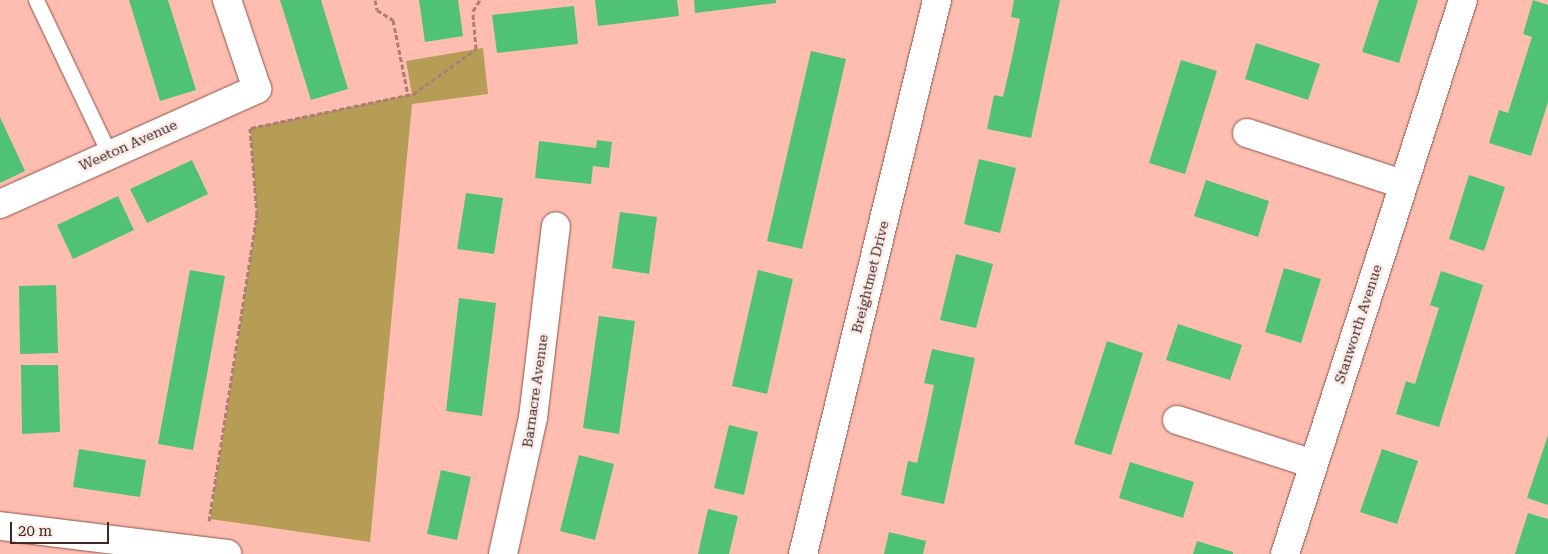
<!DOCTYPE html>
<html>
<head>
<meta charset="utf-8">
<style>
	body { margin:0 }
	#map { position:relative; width:1548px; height:554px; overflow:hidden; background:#febdb0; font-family:"Roboto Serif",serif }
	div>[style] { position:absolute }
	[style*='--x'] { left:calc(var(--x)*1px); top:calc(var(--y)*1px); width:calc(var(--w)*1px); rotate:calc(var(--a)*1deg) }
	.green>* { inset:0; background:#b59d55 }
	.building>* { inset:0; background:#50c275 }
	.path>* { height:3px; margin-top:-1.5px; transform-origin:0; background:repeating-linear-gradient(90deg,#ac7d73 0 5px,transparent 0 7.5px) }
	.roads { filter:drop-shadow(0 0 1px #8e544a) drop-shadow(0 0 1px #8e544a) }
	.lane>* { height:15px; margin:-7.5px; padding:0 7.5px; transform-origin:7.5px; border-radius:7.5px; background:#fff }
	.street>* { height:28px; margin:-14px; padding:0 14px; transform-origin:14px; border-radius:14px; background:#fff }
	span { translate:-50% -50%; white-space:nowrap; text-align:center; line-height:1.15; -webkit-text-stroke:5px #faece9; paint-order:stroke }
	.street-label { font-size:14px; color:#422924 }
	.scale { position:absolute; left:10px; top:522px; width:99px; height:22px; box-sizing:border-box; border:2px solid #422924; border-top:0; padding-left:6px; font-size:15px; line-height:18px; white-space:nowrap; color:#422924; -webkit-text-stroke:4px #faece9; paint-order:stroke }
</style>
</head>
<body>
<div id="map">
	<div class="green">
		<i style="clip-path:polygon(483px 48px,488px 94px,412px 104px,370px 542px,210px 519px,257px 215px,250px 128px,412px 94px,406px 61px)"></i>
	</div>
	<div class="building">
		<i style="clip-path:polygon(129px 0,168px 0,196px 90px,160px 101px)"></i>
		<i style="clip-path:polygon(280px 0,321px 0,348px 89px,311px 100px)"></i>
		<i style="clip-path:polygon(419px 0,458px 0,463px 36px,425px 42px)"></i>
		<i style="clip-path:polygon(595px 0,677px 0,679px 16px,598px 26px)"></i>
		<i style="clip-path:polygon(694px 0,776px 0,776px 3px,695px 13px)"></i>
		<i style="clip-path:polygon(1014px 0,1060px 0,1031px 138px,987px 129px,994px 95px,1003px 97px,1012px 58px,1020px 19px,1011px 17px)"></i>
		<i style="clip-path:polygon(1379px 0,1418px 0,1399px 63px,1362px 52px)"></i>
		<i style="clip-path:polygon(1533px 0,1548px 5px,1548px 102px,1531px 156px,1489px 143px,1499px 110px,1508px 113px,1532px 37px,1523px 34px)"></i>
		<i style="clip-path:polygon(574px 6px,578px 44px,497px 53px,492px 15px)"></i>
		<i style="clip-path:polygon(1256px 43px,1320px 64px,1308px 100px,1245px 79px)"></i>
		<i style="clip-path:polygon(811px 51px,846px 59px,802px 249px,767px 241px)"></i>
		<i style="clip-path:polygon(1181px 60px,1217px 71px,1185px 174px,1149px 163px)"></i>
		<i style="clip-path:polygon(0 117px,25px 171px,0 183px)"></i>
		<i style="clip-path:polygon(597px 140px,612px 142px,609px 168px,593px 166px,591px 184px,535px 178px,539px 141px,596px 148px)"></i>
		<i style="clip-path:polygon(979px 159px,1016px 168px,1000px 233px,964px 224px)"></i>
		<i style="clip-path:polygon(192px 160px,208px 194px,147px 223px,130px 189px)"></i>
		<i style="clip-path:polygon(1469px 175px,1505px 187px,1484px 251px,1449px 239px)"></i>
		<i style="clip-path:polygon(1206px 180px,1269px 201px,1258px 237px,1194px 216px)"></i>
		<i style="clip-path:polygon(466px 193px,503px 198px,494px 254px,457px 249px)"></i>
		<i style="clip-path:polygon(118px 196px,134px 230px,73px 259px,57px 225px)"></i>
		<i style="clip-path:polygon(620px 212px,657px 217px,649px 274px,612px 268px)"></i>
		<i style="clip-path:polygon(956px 254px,993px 264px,976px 328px,940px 320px)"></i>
		<i style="clip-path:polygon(1284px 268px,1321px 279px,1301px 343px,1265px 332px)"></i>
		<i style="clip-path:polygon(190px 270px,225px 276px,193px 450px,158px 444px)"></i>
		<i style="clip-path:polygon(758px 270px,793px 279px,767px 394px,732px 386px)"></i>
		<i style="clip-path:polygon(1441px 271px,1483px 285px,1439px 427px,1396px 414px,1406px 381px,1415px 384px,1439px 308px,1430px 305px)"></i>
		<i style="clip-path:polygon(56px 285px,58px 353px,20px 354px,19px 286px)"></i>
		<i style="clip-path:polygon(459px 298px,496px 303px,482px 416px,446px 411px)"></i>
		<i style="clip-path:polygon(599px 316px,635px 321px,619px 434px,583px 428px)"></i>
		<i style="clip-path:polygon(1178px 324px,1242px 345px,1230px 380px,1166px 360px)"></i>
		<i style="clip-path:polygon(1107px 341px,1143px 353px,1111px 455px,1074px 444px)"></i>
		<i style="clip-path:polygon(932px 349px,975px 358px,944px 504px,901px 495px,908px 461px,917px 463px,926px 424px,934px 385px,924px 383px)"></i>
		<i style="clip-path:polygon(21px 365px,58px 365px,60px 432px,22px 434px)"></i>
		<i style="clip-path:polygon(729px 425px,758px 432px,744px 495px,714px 488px)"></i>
		<i style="clip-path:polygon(1548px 435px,1548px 505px,1527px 498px)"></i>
		<i style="clip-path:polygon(79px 449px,146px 460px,140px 497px,73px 487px)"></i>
		<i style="clip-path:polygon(1382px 449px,1418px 461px,1397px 524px,1360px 512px)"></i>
		<i style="clip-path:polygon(579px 455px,614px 464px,595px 540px,560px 531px)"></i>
		<i style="clip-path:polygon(1130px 462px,1194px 482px,1183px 518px,1119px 498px)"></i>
		<i style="clip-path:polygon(441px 470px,471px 477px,457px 540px,427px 534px)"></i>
		<i style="clip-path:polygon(708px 509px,738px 516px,729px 554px,698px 554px)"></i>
		<i style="clip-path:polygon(1528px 513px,1548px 519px,1548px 554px,1515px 554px)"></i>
		<i style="clip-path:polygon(889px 532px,926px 541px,923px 554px,884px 554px)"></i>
		<i style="clip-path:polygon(1197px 541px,1233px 552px,1233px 554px,1193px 554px)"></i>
	</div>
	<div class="path">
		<i style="--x:375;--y:0;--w:10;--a:79"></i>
		<i style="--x:377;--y:10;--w:19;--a:32"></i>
		<i style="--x:393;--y:20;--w:76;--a:78.7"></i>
		<i style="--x:251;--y:128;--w:166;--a:-11.9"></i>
		<i style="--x:413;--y:94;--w:77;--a:-35.5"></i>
		<i style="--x:476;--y:49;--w:38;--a:-95"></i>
		<i style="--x:473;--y:11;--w:13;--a:-58"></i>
		<i style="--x:209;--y:521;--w:310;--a:-81.1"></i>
		<i style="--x:257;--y:215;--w:87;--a:-94.6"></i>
	</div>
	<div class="roads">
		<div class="lane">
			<i style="--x:36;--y:0;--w:170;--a:64.5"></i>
		</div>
		<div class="street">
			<i style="--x:1247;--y:133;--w:163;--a:18.2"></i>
			<i style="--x:0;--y:204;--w:282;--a:-24.1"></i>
			<i style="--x:257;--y:89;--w:94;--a:-108.6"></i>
			<i style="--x:1177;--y:420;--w:143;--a:17.9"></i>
			<i style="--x:0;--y:526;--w:229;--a:7"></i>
			<i style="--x:503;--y:554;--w:139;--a:-77.6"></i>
			<i style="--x:533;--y:418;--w:193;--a:-83.2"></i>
			<i style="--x:803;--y:554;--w:570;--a:-76.4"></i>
			<i style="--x:1285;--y:554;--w:582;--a:-72.19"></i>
		</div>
	</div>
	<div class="street-label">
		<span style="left:128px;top:145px;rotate:-24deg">Weeton Avenue</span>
		<span style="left:870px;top:277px;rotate:-76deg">Breightmet Drive</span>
		<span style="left:1358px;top:324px;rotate:-72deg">Stanworth Avenue</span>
		<span style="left:535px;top:391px;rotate:-82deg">Barnacre Avenue</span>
	</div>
	<div class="scale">20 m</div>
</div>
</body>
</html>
